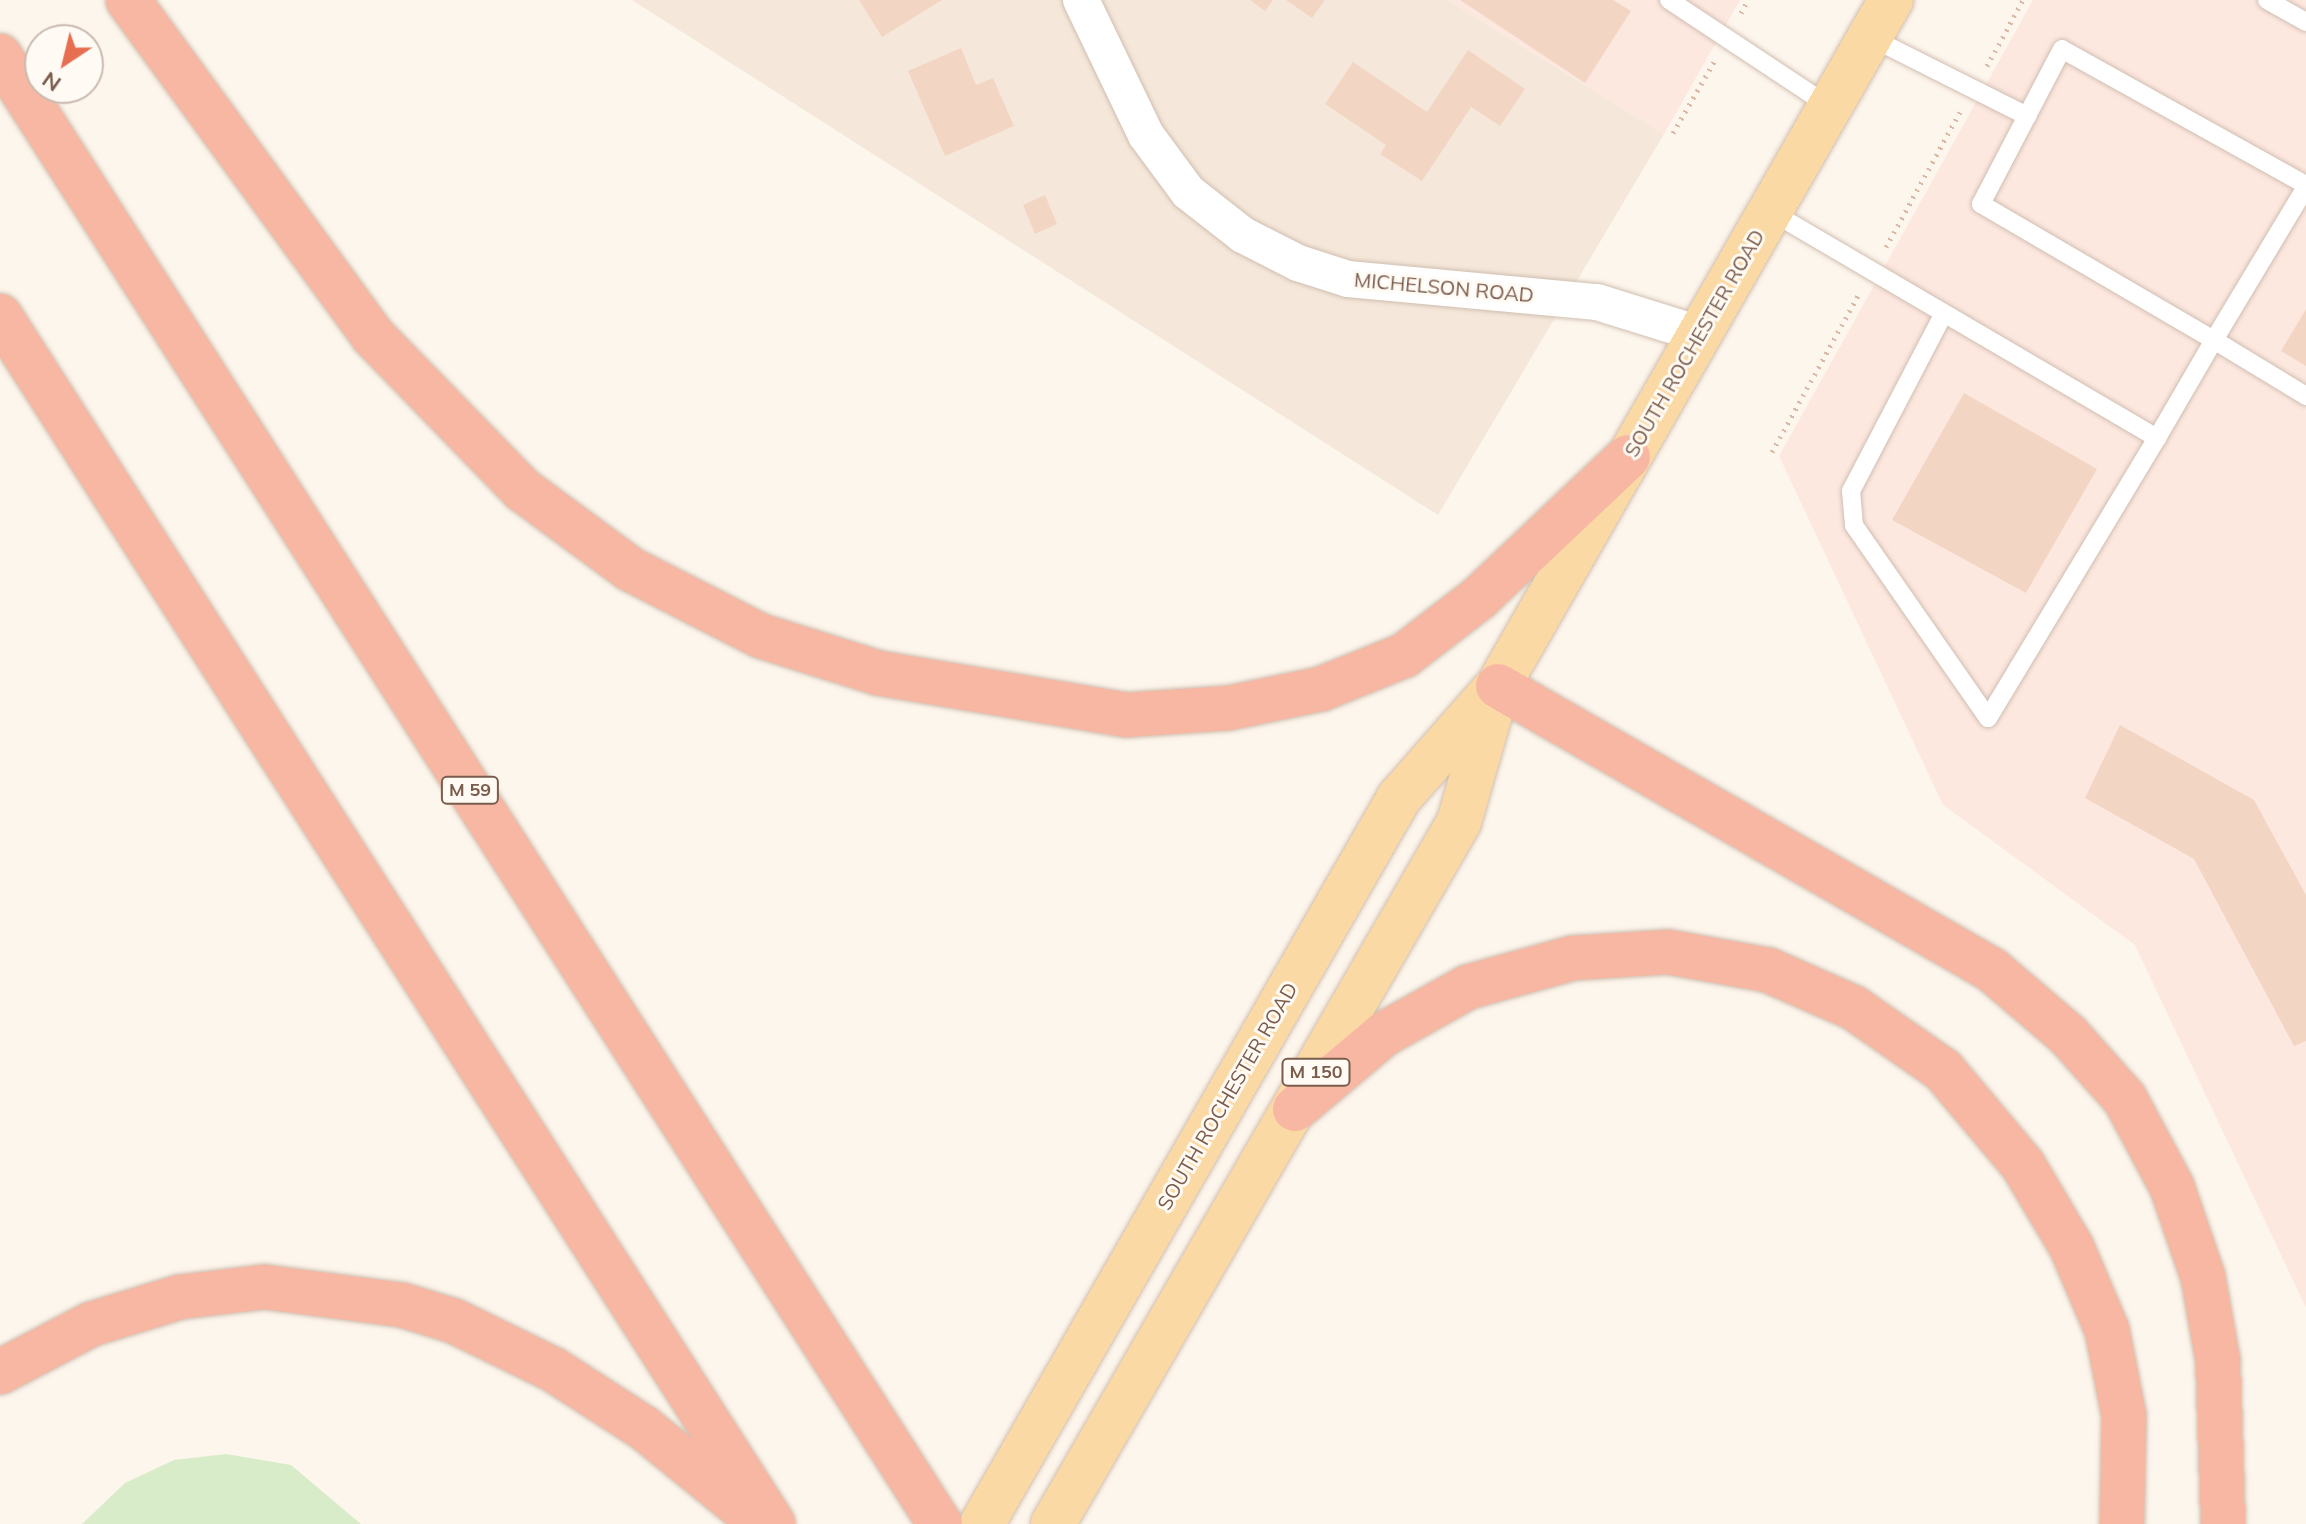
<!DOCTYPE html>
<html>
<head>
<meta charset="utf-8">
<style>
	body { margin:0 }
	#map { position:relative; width:2306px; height:1524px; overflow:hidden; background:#fdf6ec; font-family:Mulish,sans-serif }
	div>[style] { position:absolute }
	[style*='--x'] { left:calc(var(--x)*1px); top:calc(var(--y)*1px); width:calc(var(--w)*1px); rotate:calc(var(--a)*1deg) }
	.residential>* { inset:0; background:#f5e8da }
	.commercial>* { inset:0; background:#fde8e0 }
	.green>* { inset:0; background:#d8ecc9 }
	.building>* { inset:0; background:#f3d5c3 }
	.path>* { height:5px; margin-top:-2.5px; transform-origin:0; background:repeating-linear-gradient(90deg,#d9b8a5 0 2px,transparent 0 8px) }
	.roads { filter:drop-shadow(0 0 2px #d1beb0) drop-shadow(0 0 2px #d1beb0) }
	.service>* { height:18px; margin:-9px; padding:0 9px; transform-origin:9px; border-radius:9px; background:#fff }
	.minor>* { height:36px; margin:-18px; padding:0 18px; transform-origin:18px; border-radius:18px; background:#fff }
	.primary>* { height:44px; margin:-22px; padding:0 22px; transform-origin:22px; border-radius:22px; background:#fbd9a5 }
	.motorway>* { height:44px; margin:-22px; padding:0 22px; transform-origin:22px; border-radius:22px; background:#f7b7a3 }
	span { translate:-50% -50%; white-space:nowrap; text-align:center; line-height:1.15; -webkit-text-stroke:6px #fffaf3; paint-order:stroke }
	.shield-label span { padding:2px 6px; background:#fffaf3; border:2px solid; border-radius:6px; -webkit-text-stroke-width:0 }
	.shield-label { font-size:18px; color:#7a5c4d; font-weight:700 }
	.street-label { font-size:20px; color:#7a5c4d }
	.north { position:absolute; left:24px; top:24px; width:80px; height:80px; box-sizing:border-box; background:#fffaf3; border:2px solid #cabbb1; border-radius:50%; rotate:215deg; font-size:22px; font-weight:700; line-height:32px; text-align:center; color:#7a5c4d }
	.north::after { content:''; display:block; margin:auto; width:28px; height:36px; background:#e76f51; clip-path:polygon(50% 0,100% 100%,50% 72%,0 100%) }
</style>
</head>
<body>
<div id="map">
	<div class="residential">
		<i style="clip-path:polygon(632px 0,1448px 0,1664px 134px,1438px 515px)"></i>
	</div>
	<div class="commercial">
		<i style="clip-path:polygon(1448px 0,1740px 0,1664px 134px)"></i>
		<i style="clip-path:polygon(2033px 0,2306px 0,2306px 1308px,2135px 945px,1943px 805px,1779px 456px)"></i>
	</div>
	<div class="green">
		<i style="clip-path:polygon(226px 1454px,291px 1465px,361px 1524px,82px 1524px,125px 1483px,174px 1460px)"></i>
	</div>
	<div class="building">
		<i style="clip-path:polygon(859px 0,942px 0,882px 37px)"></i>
		<i style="clip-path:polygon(1250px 0,1273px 0,1265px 11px)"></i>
		<i style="clip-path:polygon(1286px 0,1325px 0,1312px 18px)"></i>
		<i style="clip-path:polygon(1460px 0,1613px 0,1631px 11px,1585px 83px)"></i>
		<i style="clip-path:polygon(961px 48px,976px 85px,993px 78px,1014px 126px,945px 156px,908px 71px)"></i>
		<i style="clip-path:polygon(1468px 50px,1525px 89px,1500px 126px,1471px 107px,1422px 181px,1380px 154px,1386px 145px,1325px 104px,1353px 62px,1427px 112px)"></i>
		<i style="clip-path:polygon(1045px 195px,1057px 224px,1035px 234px,1023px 205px)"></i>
		<i style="clip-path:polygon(2306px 309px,2306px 366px,2281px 351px)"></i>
		<i style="clip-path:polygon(1964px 393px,2097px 469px,2026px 593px,1892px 520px)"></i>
		<i style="clip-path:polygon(2120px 725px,2254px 800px,2306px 895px,2306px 1041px,2294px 1046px,2194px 859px,2085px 798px)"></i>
	</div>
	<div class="path">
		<i style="--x:1741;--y:13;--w:15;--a:-62"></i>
		<i style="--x:1987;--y:66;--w:75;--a:-61.4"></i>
		<i style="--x:1673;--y:133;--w:84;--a:-60.1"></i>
		<i style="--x:1886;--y:247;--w:154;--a:-61.3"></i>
		<i style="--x:1772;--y:452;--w:180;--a:-61.2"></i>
	</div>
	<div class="roads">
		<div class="service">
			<i style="--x:1669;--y:0;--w:192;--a:33.5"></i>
			<i style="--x:2267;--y:0;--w:45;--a:29.4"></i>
			<i style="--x:1870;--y:37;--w:176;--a:26.7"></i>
			<i style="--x:2306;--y:185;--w:279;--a:-150.9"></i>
			<i style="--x:2062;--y:49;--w:175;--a:117.6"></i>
			<i style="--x:1981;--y:204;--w:270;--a:30.3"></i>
			<i style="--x:2214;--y:340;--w:179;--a:-59"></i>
			<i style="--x:1770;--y:211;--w:449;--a:30.4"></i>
			<i style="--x:2157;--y:438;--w:327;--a:121.1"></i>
			<i style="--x:1988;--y:718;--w:235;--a:-124.8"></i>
			<i style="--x:1854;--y:525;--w:34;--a:-95"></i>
			<i style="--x:1851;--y:491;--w:199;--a:-62.4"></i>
			<i style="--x:2157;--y:438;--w:113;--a:-59.8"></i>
			<i style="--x:2214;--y:340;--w:108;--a:31.3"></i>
		</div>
		<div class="minor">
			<i style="--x:1081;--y:0;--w:150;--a:64.3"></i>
			<i style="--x:1146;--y:135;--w:71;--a:53.6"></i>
			<i style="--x:1188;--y:192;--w:70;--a:38"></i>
			<i style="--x:1243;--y:235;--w:62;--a:27"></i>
			<i style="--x:1298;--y:263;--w:52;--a:17.7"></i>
			<i style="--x:1348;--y:279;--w:250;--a:5.3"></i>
			<i style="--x:1597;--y:302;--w:108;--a:17.3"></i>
		</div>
		<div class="primary">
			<i style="--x:982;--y:1524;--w:837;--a:-60.13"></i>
			<i style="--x:1399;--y:798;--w:142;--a:-48.7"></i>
			<i style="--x:1053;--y:1524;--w:811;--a:-59.96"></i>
			<i style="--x:1459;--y:822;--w:141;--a:-74"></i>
			<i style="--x:1498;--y:686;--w:791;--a:-60.19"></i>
		</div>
		<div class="motorway">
			<i style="--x:128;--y:0;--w:416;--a:53.9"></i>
			<i style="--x:373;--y:336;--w:215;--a:45.8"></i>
			<i style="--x:523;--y:490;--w:133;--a:36.4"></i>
			<i style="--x:630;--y:569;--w:147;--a:27.1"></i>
			<i style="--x:761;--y:636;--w:123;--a:17.5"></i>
			<i style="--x:878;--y:673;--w:252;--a:9.6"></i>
			<i style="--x:1126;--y:715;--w:103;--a:-3.9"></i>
			<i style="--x:1229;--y:708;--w:94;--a:-11.7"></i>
			<i style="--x:1321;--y:689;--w:91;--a:-22"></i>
			<i style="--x:1405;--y:655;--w:93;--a:-37.6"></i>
			<i style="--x:1479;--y:598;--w:205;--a:-43.4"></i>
			<i style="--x:0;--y:56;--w:1743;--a:57.37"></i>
			<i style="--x:0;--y:316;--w:1434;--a:57.38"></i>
			<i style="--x:1498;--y:686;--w:570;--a:29.89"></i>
			<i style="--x:1992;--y:970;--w:100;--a:40.5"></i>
			<i style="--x:2068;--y:1035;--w:86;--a:48.3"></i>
			<i style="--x:2125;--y:1099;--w:100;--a:61.9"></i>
			<i style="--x:2172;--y:1187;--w:95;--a:71"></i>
			<i style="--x:2203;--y:1277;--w:85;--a:79.9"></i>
			<i style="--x:2218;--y:1361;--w:163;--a:88.2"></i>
			<i style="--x:1295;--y:1109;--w:116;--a:-40.1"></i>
			<i style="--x:1384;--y:1034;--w:96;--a:-29.2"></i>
			<i style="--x:1468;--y:987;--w:109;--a:-15.4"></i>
			<i style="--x:1573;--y:958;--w:95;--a:-3.6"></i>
			<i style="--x:1668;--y:952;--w:102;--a:10.2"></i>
			<i style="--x:1768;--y:970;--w:94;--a:23.8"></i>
			<i style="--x:1854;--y:1008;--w:108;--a:34.9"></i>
			<i style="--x:1943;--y:1070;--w:124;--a:49.9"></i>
			<i style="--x:2023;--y:1165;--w:96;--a:59.4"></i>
			<i style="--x:2072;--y:1248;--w:89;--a:66.9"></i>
			<i style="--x:2107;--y:1330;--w:88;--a:78.8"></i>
			<i style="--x:2124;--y:1416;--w:108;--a:91.1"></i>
			<i style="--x:0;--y:1372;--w:104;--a:-27.6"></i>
			<i style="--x:92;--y:1324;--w:92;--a:-17.1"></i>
			<i style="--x:180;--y:1297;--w:86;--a:-6.7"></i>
			<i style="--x:265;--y:1287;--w:138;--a:7.5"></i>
			<i style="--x:402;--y:1305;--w:54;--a:17.1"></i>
			<i style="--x:454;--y:1321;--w:111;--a:26.1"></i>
			<i style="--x:554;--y:1370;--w:107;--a:32.8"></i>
			<i style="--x:644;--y:1428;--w:136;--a:39.1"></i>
		</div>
	</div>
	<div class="shield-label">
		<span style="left:470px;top:790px">M 59</span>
		<span style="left:1316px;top:1072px">M 150</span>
	</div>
	<div class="street-label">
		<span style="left:1444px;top:287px;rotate:5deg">MICHELSON ROAD</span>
		<span style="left:1694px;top:343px;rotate:-60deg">SOUTH ROCHESTER ROAD</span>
		<span style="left:1227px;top:1096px;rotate:-60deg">SOUTH ROCHESTER ROAD</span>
	</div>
	<div class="north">N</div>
</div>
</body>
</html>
